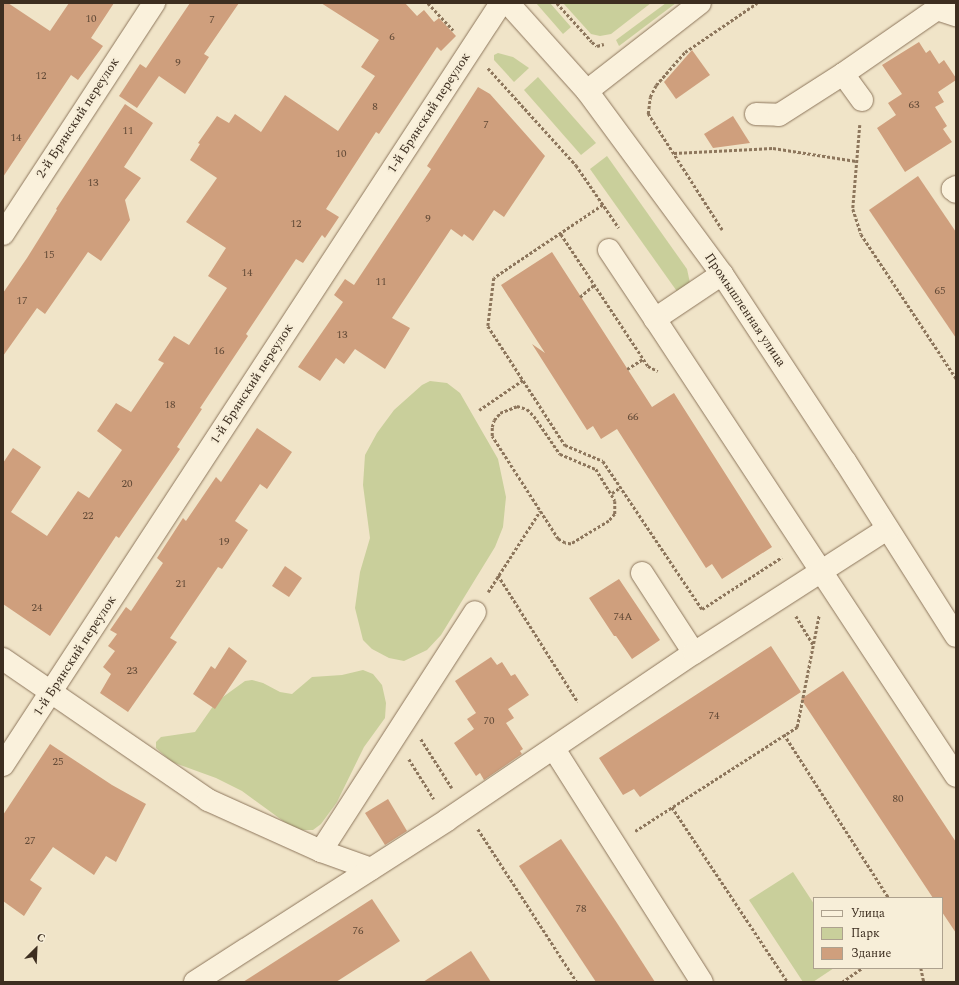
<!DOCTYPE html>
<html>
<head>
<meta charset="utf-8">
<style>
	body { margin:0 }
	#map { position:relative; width:959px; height:985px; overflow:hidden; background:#f0e4c8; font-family:Spectral,serif }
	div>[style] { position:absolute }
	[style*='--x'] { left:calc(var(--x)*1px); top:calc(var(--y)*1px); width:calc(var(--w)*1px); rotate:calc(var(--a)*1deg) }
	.green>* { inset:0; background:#c9cf9b }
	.building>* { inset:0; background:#cf9f7d }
	.path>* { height:2.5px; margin-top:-1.25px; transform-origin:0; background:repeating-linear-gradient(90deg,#8d765c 0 3px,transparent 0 5px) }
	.roads { filter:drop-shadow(0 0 1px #8d765c) drop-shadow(0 0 1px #8d765c) }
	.minor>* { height:22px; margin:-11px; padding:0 11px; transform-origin:11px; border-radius:11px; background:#faf1dc }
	span { translate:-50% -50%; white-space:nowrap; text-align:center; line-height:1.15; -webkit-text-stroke:4px #f7eed8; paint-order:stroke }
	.number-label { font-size:11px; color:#624a37 }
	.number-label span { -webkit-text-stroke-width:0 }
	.street-label { font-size:13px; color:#3d2e20 }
	.frame { position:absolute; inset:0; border:4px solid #3d2e20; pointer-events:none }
	.legend { position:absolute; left:813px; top:897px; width:130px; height:72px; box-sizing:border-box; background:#f7eed8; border:1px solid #ada18e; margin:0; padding:5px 7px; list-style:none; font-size:12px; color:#3d2e20 }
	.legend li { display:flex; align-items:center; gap:8px; height:20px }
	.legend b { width:20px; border:1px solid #ada18e }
	.north { position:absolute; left:16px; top:929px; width:40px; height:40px; -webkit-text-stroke:3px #f7eed8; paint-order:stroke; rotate:24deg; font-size:11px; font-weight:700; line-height:16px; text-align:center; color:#3d2e20 }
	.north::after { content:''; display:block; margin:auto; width:14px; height:18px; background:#3d2e20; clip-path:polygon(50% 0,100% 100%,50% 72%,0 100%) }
</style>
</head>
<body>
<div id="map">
	<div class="green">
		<i style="clip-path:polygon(536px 3px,550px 3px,571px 27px,563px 34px)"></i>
		<i style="clip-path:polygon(563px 3px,651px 3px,611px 34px,600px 36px,591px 34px)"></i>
		<i style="clip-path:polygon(666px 3px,676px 3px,619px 46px,616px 40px)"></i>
		<i style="clip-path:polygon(498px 53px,513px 57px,529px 68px,514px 82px,494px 60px,494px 55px)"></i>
		<i style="clip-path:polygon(538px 77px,596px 143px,581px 155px,524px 90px)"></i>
		<i style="clip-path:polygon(607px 156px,687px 269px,690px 283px,681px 297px,590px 169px)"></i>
		<i style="clip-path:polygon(430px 381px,447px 383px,460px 393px,498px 459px,506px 497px,503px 527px,495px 547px,441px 635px,427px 650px,404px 661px,389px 658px,372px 649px,363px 640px,355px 608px,360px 572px,370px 538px,363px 485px,365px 455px,377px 433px,394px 410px,422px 385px)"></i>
		<i style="clip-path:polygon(363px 670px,373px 674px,382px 685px,386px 703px,385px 718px,364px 747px,337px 802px,321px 824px,313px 830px,301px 830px,290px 826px,242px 791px,216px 778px,172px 762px,156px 748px,156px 742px,161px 737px,195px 732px,216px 702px,245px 681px,252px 680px,263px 683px,280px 692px,292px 694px,312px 677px,342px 675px)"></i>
		<i style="clip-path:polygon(793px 872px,814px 904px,814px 968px,834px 968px,813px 982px,803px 982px,749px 900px)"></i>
	</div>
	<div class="building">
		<i style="clip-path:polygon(3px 3px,8px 3px,50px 31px,69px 3px,114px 3px,91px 38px,103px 46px,78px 80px,71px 75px,3px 177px)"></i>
		<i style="clip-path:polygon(190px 3px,239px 3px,204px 54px,209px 57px,185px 94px,159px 76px,137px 108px,119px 96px,140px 64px,146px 68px)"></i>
		<i style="clip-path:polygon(321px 3px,405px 3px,417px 16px,424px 10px,434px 22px,439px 18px,456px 36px,441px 51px,437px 47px,379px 134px,376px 132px,326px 209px,339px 217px,325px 238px,322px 235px,303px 263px,296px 259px,246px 334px,248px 336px,200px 408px,202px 409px,177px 447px,180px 449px,119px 538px,116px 536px,50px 636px,3px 604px,3px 463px,13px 448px,41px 467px,11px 512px,47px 536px,78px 491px,89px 498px,122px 450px,97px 431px,116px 403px,131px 412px,164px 363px,158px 360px,174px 336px,189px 345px,227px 288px,208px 276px,226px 248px,186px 222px,217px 178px,190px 160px,200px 144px,198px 143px,217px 116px,229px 123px,235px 114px,261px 132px,285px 95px,338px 131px,375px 76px,361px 67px,379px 40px)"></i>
		<i style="clip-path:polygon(919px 42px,926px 53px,930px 50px,939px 64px,944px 60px,956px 78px,956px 80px,938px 92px,944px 102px,935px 107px,947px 126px,943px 129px,952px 142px,905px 172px,877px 128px,896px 115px,888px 103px,902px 94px,882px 65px)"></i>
		<i style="clip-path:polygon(692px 50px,710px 75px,676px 99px,664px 82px)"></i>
		<i style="clip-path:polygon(478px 87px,490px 94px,545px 156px,504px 217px,494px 210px,473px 241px,464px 234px,462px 237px,451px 229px,392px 318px,410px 328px,385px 369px,355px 349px,344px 364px,336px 358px,320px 381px,298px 367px,343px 302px,334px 295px,345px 279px,354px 285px,431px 169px,427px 166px)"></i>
		<i style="clip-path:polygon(125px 104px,153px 123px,124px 167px,141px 178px,125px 200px,130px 220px,101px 261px,88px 252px,45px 314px,37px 308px,3px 356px,3px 293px,27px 258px,57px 210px,56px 209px)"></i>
		<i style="clip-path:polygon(733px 116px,750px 143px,713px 148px,704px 134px)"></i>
		<i style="clip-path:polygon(918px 176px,956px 232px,956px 338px,869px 210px)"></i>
		<i style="clip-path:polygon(552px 252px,652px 407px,674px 393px,772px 547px,722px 579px,712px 564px,706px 568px,617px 429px,601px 439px,593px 426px,587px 430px,532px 344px,545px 353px,501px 285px)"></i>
		<i style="clip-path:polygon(257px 428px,292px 452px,267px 489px,260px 484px,235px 521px,248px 530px,222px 569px,218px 567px,170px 638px,177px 642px,128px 712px,100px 693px,111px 674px,103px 667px,115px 651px,108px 646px,117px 634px,110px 630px,126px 607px,131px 611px,163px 563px,157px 558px,183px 518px,186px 521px,216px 477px,221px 482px)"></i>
		<i style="clip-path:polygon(285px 566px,302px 578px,289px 597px,272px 586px)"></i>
		<i style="clip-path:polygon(619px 579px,660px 640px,632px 659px,616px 636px,614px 636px,589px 598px)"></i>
		<i style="clip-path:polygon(771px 646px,801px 692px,640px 797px,634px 789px,623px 795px,599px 758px)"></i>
		<i style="clip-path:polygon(229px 647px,247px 661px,215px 709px,193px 694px,211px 666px,215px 669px)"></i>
		<i style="clip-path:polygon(491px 657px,497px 665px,502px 662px,511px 676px,515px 674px,529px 695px,508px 709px,514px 718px,506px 723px,523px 749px,520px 751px,522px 754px,484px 780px,480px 773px,476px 776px,454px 743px,474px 729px,467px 719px,476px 713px,455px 681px)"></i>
		<i style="clip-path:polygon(843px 671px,956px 842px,956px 933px,942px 912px,942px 898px,933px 898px,801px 699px)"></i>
		<i style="clip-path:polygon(50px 744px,112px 785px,146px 804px,116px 862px,106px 856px,94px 875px,53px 847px,30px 880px,42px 888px,24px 916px,3px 901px,3px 815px)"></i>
		<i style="clip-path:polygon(388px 799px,407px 831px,385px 845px,365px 813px)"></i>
		<i style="clip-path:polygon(561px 839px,617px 923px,655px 982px,596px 982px,519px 866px)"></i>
		<i style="clip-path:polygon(372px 899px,400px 941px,336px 982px,243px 982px)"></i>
		<i style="clip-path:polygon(471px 951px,491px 982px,423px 982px)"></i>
	</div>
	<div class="path">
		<i style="--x:428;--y:3;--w:37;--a:47"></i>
		<i style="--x:557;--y:3;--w:52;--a:48.1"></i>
		<i style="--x:592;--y:42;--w:6;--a:39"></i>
		<i style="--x:597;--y:46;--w:7;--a:-16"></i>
		<i style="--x:488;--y:68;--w:131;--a:47.8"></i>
		<i style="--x:576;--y:165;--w:76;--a:55.7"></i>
		<i style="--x:860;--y:125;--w:84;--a:94.8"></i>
		<i style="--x:853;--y:209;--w:26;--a:72"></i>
		<i style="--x:861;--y:234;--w:173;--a:56.6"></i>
		<i style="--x:674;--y:153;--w:99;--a:-2.9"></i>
		<i style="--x:773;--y:148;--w:84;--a:8.9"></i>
		<i style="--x:603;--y:205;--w:131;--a:146.2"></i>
		<i style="--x:494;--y:278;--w:48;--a:97.1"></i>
		<i style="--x:488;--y:326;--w:142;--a:57.1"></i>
		<i style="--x:565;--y:445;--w:41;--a:22.8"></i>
		<i style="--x:603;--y:461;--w:178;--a:56.2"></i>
		<i style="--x:702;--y:609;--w:95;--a:-33"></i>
		<i style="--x:722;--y:230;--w:138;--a:-122.5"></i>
		<i style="--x:648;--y:114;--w:17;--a:-83"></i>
		<i style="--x:650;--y:97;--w:13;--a:-63"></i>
		<i style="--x:656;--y:85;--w:44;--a:-48.7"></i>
		<i style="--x:685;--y:52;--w:87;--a:-34.2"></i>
		<i style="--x:561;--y:234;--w:158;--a:56.6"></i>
		<i style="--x:648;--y:366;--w:11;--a:27"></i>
		<i style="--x:580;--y:297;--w:18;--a:-41"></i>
		<i style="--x:627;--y:369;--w:19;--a:-32"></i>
		<i style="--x:517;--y:406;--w:10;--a:17"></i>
		<i style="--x:527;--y:409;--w:10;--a:45"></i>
		<i style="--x:534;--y:416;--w:46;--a:55.6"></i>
		<i style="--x:560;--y:454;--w:39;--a:23"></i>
		<i style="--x:596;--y:469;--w:37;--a:59"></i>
		<i style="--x:615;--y:501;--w:13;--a:90"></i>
		<i style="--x:615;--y:514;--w:9;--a:131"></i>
		<i style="--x:609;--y:521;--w:44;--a:148.8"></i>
		<i style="--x:571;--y:544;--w:6;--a:-171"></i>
		<i style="--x:565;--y:543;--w:8;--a:-150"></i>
		<i style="--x:558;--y:539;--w:122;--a:-122.7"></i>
		<i style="--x:492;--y:436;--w:9;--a:-90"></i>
		<i style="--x:492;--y:427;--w:7;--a:-74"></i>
		<i style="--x:494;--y:420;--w:9;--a:-49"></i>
		<i style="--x:500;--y:413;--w:18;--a:-22"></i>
		<i style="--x:479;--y:410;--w:53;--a:-34.3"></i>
		<i style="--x:612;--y:493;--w:11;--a:-34"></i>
		<i style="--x:498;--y:575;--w:150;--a:57.8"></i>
		<i style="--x:488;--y:592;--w:96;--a:-57.3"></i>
		<i style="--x:796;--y:616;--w:33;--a:59"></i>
		<i style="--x:784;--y:734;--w:195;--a:57.4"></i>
		<i style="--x:421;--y:739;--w:58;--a:57.7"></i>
		<i style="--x:409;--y:759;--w:47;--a:58"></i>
		<i style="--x:672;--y:807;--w:210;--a:56.5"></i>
		<i style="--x:478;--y:829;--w:182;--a:57.1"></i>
		<i style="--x:635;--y:831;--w:193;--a:-32.7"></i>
		<i style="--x:797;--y:727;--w:114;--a:-78.9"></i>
		<i style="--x:921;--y:968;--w:14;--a:78"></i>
		<i style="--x:842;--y:982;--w:24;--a:-35"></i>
	</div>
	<div class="roads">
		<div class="minor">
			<i style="--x:508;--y:3;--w:118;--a:48.1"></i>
			<i style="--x:587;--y:91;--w:227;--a:53.6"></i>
			<i style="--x:722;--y:274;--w:224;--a:56.7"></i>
			<i style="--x:845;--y:461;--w:207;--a:57.6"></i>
			<i style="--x:587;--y:91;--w:143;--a:-37.9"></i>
			<i style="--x:862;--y:100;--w:32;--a:-126"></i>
			<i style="--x:843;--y:74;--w:114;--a:-34.7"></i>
			<i style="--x:937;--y:9;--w:20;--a:18"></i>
			<i style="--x:756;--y:114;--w:23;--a:2"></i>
			<i style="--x:779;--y:115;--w:76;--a:-32.6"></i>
			<i style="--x:956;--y:187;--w:4;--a:146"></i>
			<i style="--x:953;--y:189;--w:4;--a:45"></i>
			<i style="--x:3;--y:234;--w:276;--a:-56.8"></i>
			<i style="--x:609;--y:250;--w:83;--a:56.3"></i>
			<i style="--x:722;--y:274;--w:81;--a:146.1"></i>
			<i style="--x:655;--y:319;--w:547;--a:56.63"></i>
			<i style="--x:642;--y:573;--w:95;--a:57"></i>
			<i style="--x:3;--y:659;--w:249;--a:34.5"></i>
			<i style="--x:208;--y:800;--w:124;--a:24.3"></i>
			<i style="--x:321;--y:851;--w:284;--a:-57.2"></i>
			<i style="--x:554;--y:749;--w:276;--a:57.6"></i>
			<i style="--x:3;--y:765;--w:910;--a:-56.83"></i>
			<i style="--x:321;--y:851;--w:53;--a:19.8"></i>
			<i style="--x:195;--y:982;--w:300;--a:-32.7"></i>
			<i style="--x:447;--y:820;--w:298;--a:-34.1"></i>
			<i style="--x:694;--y:653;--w:229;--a:-32.7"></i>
		</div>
	</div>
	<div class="number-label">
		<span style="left:91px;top:19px">10</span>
		<span style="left:212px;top:20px">7</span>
		<span style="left:392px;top:37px">6</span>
		<span style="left:178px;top:63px">9</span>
		<span style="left:41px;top:76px">12</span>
		<span style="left:914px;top:105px">63</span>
		<span style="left:375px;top:107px">8</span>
		<span style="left:486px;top:125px">7</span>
		<span style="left:128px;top:131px">11</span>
		<span style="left:16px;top:138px">14</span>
		<span style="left:341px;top:154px">10</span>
		<span style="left:93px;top:183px">13</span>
		<span style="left:428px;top:219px">9</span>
		<span style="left:296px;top:224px">12</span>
		<span style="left:49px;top:255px">15</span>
		<span style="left:247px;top:273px">14</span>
		<span style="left:381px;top:282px">11</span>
		<span style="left:940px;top:291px">65</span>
		<span style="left:22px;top:301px">17</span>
		<span style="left:342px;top:335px">13</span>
		<span style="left:219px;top:351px">16</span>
		<span style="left:170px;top:405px">18</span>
		<span style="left:633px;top:417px">66</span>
		<span style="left:127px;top:484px">20</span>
		<span style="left:88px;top:516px">22</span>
		<span style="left:224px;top:542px">19</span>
		<span style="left:181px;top:584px">21</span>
		<span style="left:37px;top:608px">24</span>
		<span style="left:623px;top:617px">74А</span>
		<span style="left:132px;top:671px">23</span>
		<span style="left:714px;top:716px">74</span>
		<span style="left:489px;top:721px">70</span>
		<span style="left:58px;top:762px">25</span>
		<span style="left:898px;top:799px">80</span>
		<span style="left:30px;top:841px">27</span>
		<span style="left:581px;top:909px">78</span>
		<span style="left:358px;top:931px">76</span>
	</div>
	<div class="street-label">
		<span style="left:429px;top:113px;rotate:-57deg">1-й Брянский переулок</span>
		<span style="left:78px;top:118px;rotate:-57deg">2-й Брянский переулок</span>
		<span style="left:745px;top:310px;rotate:56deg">Промышленная улица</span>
		<span style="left:252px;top:384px;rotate:-57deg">1-й Брянский переулок</span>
		<span style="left:75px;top:656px;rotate:-57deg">1-й Брянский переулок</span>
	</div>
	<div class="frame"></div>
	<ul class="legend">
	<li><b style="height:5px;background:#faf1dc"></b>Улица</li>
	<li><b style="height:11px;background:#c9cf9b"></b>Парк</li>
	<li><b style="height:11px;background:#cf9f7d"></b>Здание</li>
	</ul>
	<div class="north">С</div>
</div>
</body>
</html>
